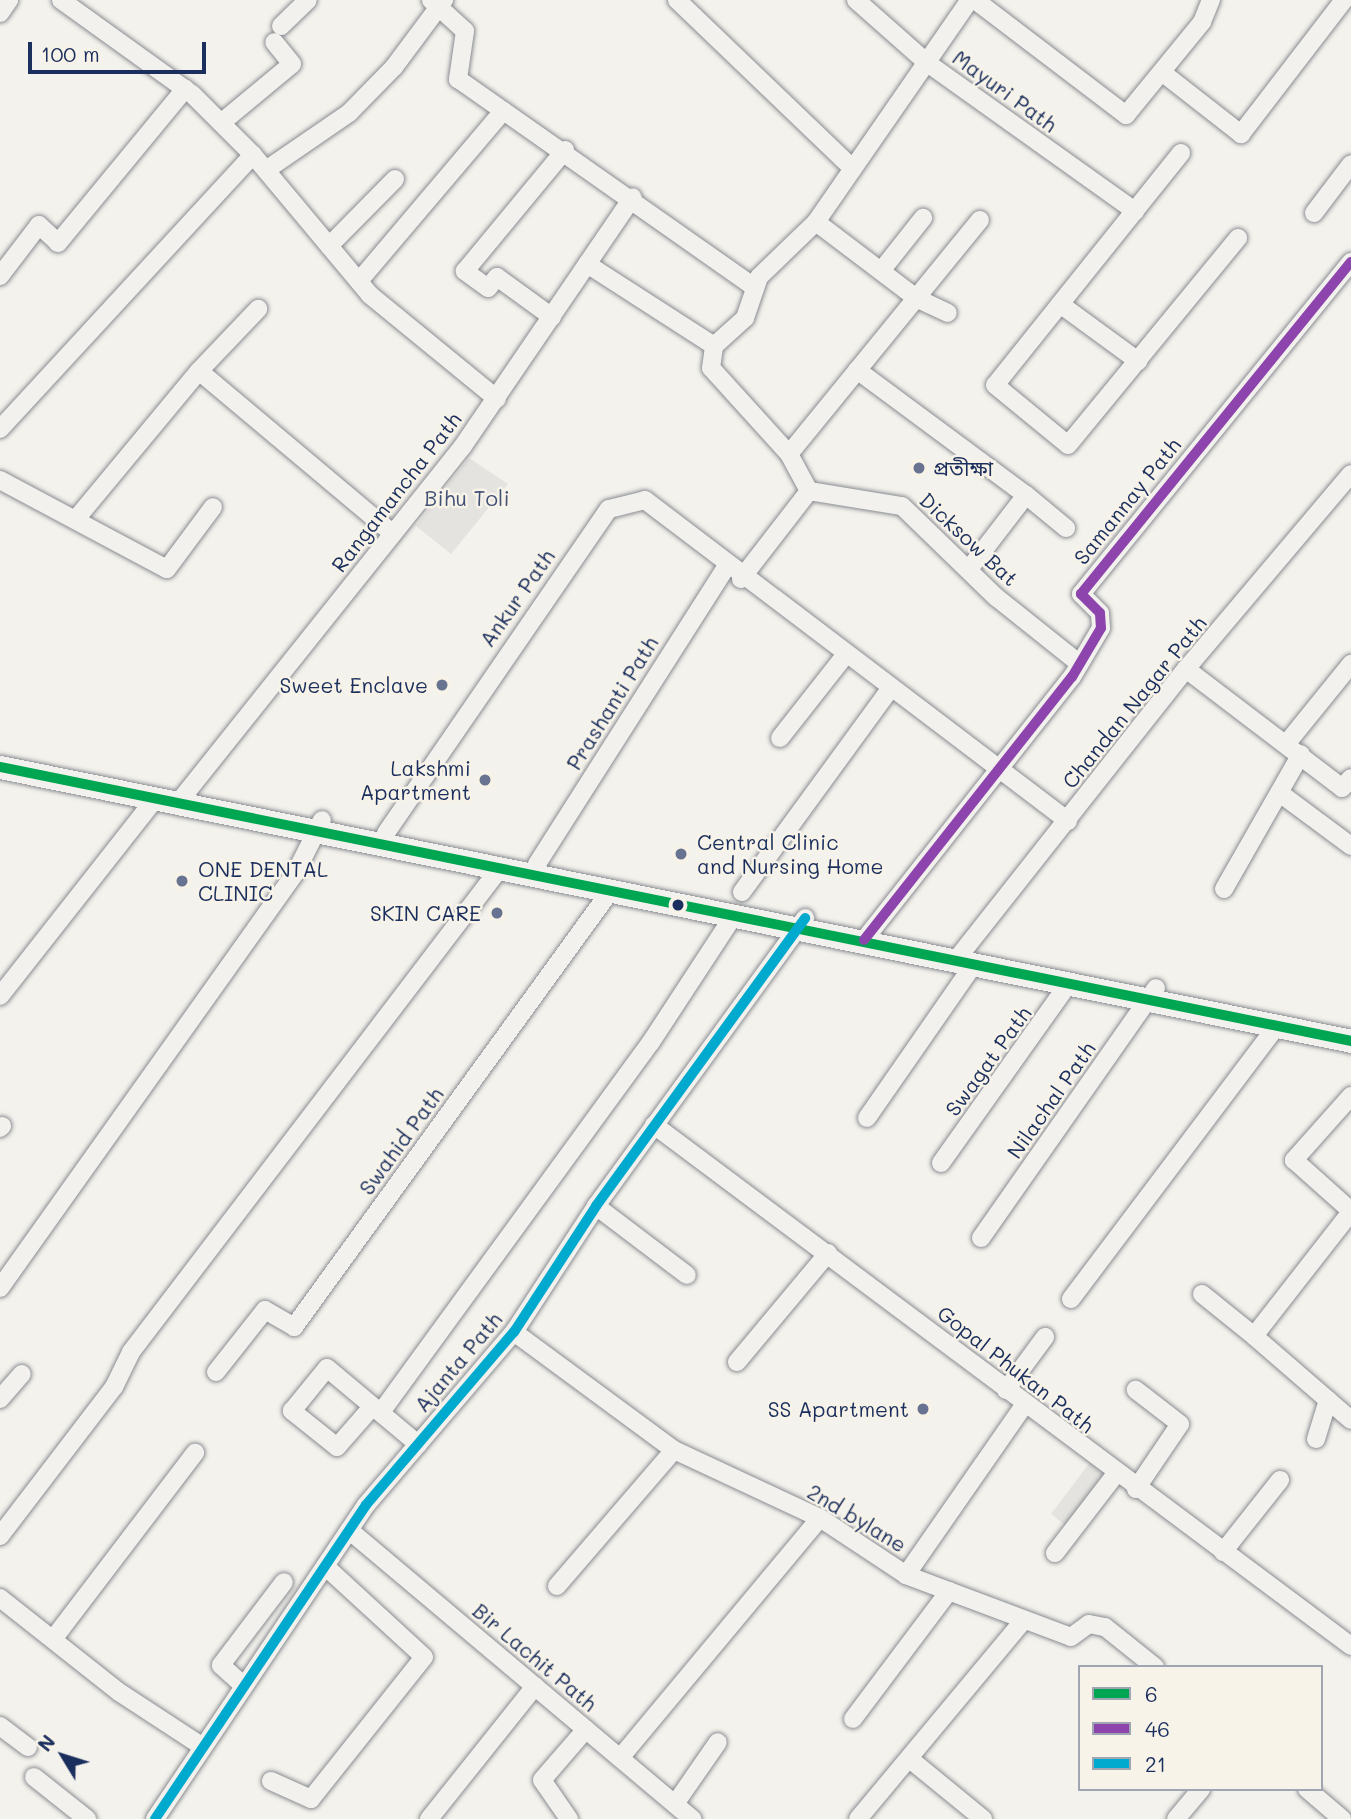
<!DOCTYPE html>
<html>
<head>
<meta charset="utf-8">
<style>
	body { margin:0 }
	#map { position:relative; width:1351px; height:1819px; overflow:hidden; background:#f4f2ec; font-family:Mali,"Noto Sans Bengali",sans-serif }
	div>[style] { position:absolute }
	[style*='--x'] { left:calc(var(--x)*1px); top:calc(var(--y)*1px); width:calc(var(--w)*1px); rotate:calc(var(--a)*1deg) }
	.built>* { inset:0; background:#e4e3df }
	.roads { filter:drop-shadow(0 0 2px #898c92) drop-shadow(0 0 2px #898c92) }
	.minor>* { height:18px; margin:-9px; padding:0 9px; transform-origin:9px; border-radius:9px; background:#f2f1ed }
	.major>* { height:23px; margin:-11.5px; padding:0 11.5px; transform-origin:11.5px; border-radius:11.5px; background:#f2f1ed }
	.bus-1>* { height:10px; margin:-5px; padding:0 5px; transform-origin:5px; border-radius:5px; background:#00a651 }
	.bus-2>* { height:10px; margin:-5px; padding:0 5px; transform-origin:5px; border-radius:5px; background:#8e44ad }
	.bus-3>* { height:10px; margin:-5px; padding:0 5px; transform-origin:5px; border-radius:5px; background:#00a9ce }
	.dots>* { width:19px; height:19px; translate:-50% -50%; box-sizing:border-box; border:4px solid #f7f3e8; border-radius:50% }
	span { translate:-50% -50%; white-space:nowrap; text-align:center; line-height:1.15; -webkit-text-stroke:5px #f7f3e8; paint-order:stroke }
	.street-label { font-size:21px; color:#1b2f5e }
	.poi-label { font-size:21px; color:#1b2f5e }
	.left { translate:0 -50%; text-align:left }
	.right { translate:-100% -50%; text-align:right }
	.park-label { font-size:21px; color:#415076 }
	.legend { position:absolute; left:1078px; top:1665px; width:245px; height:126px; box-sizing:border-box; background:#f7f3e8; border:2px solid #9fa5b1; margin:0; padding:9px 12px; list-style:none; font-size:21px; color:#1b2f5e }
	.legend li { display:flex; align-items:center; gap:14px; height:35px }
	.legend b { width:35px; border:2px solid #9fa5b1 }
	.north { position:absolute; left:28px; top:1721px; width:70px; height:70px; -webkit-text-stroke:5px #f7f3e8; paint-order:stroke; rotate:308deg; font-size:19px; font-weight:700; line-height:28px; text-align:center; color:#1b2f5e }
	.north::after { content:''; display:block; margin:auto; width:24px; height:32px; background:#1b2f5e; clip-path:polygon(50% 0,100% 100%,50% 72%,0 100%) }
	.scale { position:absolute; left:28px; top:42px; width:178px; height:32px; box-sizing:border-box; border:4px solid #1b2f5e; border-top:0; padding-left:9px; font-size:21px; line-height:24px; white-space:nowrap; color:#1b2f5e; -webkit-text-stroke:5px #f7f3e8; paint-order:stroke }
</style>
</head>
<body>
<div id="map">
	<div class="built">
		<i style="clip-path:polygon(469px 458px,508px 484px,451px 554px,416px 526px)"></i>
		<i style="clip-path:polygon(1091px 1461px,1110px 1475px,1070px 1529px,1051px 1514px)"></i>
	</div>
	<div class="roads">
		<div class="minor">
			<i style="--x:61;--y:0;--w:161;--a:35.7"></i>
			<i style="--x:192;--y:94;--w:86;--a:45"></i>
			<i style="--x:253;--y:155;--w:182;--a:50.1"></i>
			<i style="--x:370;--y:295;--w:164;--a:39.3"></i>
			<i style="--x:431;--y:0;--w:46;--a:42.4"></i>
			<i style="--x:465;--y:31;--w:49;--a:98.3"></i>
			<i style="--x:458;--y:79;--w:363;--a:35.1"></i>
			<i style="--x:677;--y:0;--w:243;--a:43.8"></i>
			<i style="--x:856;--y:0;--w:94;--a:41.5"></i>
			<i style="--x:926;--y:62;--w:257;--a:35.5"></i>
			<i style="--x:975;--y:0;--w:190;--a:37.3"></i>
			<i style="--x:1126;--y:115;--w:120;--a:-50.7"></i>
			<i style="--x:1202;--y:22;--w:24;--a:-68"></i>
			<i style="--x:0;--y:13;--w:16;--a:-55"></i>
			<i style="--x:281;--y:26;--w:37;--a:-44"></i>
			<i style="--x:1168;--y:77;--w:93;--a:38"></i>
			<i style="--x:1241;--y:134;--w:169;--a:-52.5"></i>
			<i style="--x:221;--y:123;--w:92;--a:-39.7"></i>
			<i style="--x:292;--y:64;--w:28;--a:-129"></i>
			<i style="--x:1181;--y:153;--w:297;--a:128.7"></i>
			<i style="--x:995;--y:385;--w:94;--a:39.4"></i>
			<i style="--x:1068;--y:445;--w:268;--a:-50.6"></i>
			<i style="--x:266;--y:170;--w:101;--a:-34.5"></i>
			<i style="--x:349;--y:113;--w:64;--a:-45.6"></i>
			<i style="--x:394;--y:67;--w:84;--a:-53.3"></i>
			<i style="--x:1314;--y:213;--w:61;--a:-52.9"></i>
			<i style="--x:816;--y:222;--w:126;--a:37.2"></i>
			<i style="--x:916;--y:298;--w:35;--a:25"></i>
			<i style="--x:329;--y:246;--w:94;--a:-45.4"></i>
			<i style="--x:587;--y:264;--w:151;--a:32.8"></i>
			<i style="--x:881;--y:271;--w:68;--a:-51.6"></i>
			<i style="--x:0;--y:276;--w:64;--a:-52.6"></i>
			<i style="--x:39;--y:225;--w:26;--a:43"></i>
			<i style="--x:58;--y:243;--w:200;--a:-50.5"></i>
			<i style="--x:359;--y:281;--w:223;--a:-49.7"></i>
			<i style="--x:1060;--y:304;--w:97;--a:36.2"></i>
			<i style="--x:552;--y:317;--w:68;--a:-144"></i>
			<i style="--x:497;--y:277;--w:14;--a:129"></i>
			<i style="--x:488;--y:288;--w:29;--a:-144"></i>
			<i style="--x:465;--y:271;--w:157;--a:-50.4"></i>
			<i style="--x:857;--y:370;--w:210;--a:36.5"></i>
			<i style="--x:1026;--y:495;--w:93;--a:127.6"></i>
			<i style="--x:199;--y:371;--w:86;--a:-46.4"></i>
			<i style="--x:0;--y:429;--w:373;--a:-47.3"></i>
			<i style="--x:789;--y:454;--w:302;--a:-50.8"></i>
			<i style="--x:0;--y:480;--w:189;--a:28.1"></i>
			<i style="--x:167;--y:569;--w:77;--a:-53.4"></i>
			<i style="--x:809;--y:491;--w:42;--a:-118.4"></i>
			<i style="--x:789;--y:454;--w:116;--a:-132.2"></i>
			<i style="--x:711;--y:368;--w:22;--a:-82"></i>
			<i style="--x:714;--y:346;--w:42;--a:-42.1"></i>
			<i style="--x:745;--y:318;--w:43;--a:-71.1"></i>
			<i style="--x:759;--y:277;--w:79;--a:-44"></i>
			<i style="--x:816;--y:222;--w:270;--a:-55.3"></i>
			<i style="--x:809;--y:491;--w:94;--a:9.2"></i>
			<i style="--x:902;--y:506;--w:131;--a:44.1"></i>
			<i style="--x:996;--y:597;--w:107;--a:38.6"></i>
			<i style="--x:1026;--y:495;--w:52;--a:39.5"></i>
			<i style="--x:76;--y:519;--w:192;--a:-50.3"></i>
			<i style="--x:199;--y:371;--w:253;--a:40"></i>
			<i style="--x:741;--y:579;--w:111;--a:-52.3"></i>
			<i style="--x:1186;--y:669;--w:196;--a:37.3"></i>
			<i style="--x:1342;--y:788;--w:13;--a:-48"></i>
			<i style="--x:780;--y:738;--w:107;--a:-51.8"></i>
			<i style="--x:1287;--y:743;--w:102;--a:-51"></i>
			<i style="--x:1281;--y:794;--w:87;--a:36.6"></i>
			<i style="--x:178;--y:803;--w:457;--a:-51.4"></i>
			<i style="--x:463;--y:446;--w:301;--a:-55.7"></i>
			<i style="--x:386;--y:833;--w:393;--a:-55.5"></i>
			<i style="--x:609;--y:509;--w:37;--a:-14"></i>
			<i style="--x:645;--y:500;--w:531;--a:37.19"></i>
			<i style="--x:537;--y:864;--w:352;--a:-57.5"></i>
			<i style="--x:1224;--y:889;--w:155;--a:-60.3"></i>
			<i style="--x:742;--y:892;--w:251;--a:-53.9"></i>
			<i style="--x:864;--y:940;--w:335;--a:-51.7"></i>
			<i style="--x:1072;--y:677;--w:57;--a:-59.4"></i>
			<i style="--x:1101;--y:628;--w:15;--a:-94"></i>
			<i style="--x:1100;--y:613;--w:27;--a:-135"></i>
			<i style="--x:1081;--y:594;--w:428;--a:-50.9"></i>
			<i style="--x:956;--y:960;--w:371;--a:-51.7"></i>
			<i style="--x:1186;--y:669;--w:255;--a:-49.8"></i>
			<i style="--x:0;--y:996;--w:252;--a:-51.8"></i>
			<i style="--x:1351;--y:1096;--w:86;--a:131.7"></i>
			<i style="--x:1294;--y:1160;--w:76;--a:41.8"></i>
			<i style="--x:867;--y:1118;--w:188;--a:-55.2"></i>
			<i style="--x:654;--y:1125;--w:870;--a:36.78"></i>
			<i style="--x:0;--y:1128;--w:3;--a:-45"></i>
			<i style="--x:941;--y:1163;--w:219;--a:-54.6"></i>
			<i style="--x:596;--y:1206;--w:114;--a:37.2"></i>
			<i style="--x:981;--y:1238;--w:305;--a:-55"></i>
			<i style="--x:0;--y:1288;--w:511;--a:-54.57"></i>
			<i style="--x:296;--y:872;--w:58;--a:-63.4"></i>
			<i style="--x:1202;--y:1294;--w:67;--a:38.9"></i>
			<i style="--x:1254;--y:1336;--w:157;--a:-52"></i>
			<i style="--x:1071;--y:1299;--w:342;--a:-53"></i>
			<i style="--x:514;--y:1332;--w:199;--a:36.4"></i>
			<i style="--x:674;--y:1450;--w:161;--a:25"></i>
			<i style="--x:820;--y:1518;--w:103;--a:33.5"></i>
			<i style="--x:906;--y:1575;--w:176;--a:20.6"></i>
			<i style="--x:1071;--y:1637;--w:22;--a:-36"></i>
			<i style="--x:1089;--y:1624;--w:16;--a:11"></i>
			<i style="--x:1105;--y:1627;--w:64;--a:38.7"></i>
			<i style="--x:1254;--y:1336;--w:128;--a:40.9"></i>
			<i style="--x:737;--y:1362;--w:142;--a:-50.1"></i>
			<i style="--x:216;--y:1372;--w:79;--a:-51.7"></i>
			<i style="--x:265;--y:1310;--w:34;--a:30"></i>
			<i style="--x:294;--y:1327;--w:540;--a:-54.04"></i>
			<i style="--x:1006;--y:1390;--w:66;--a:-53.7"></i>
			<i style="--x:0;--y:1399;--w:33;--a:-49"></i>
			<i style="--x:372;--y:1407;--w:53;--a:131.2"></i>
			<i style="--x:337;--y:1447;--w:58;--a:-141.3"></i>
			<i style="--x:292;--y:1411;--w:55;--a:-50.9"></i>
			<i style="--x:327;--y:1368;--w:119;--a:39.9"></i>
			<i style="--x:384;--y:1408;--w:453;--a:-53.9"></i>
			<i style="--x:651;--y:1042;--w:152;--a:-56.8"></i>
			<i style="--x:1316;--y:1439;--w:41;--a:-72.9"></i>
			<i style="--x:1136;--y:1489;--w:78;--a:-55.9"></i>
			<i style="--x:1180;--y:1424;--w:56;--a:-142.3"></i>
			<i style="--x:349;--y:1530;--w:449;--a:40.1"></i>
			<i style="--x:0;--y:1536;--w:188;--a:-52.6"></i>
			<i style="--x:114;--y:1387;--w:39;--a:-64"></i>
			<i style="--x:131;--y:1352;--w:609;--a:-52.68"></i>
			<i style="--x:1223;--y:1552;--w:92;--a:-51.6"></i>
			<i style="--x:1055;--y:1553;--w:98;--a:-52.4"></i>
			<i style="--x:906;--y:1575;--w:207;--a:-55.2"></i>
			<i style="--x:557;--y:1586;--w:179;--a:-49.3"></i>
			<i style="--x:0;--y:1598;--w:152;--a:38.3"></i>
			<i style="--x:119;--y:1692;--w:100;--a:33.2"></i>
			<i style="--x:54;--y:1638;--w:233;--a:-52.7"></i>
			<i style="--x:244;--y:1686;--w:31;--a:-138"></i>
			<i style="--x:221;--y:1665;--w:104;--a:-52.8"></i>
			<i style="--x:853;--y:1719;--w:160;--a:-53.1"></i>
			<i style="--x:0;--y:1726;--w:35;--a:37"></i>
			<i style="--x:620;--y:1758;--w:312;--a:-50.2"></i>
			<i style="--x:911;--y:1760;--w:93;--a:39.3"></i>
			<i style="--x:34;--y:1777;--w:68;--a:38.4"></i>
			<i style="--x:271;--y:1781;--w:44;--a:24.2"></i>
			<i style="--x:311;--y:1799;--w:181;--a:-51.5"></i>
			<i style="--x:424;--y:1657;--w:134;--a:-137.4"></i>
			<i style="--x:1307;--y:1789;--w:46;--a:40.6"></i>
			<i style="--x:675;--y:1804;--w:75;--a:-55.3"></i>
			<i style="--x:155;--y:1819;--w:378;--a:-56.1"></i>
			<i style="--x:366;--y:1505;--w:228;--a:-49.5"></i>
			<i style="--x:514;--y:1332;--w:150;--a:-56.9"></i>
			<i style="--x:596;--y:1206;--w:356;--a:-54"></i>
			<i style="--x:429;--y:1819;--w:170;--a:-51.4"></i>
			<i style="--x:569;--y:1819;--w:47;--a:-124.7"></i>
			<i style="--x:542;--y:1780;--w:67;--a:-49.2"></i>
			<i style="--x:858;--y:1819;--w:259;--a:-50.2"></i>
			<i style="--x:1176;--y:1819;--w:39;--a:-50"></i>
		</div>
		<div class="major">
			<i style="--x:0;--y:767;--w:1379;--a:11.46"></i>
		</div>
	</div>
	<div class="bus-1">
		<i style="--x:0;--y:767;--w:1379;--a:11.46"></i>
	</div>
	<div class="bus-2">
		<i style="--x:864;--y:940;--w:335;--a:-51.7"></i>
		<i style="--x:1072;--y:677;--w:57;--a:-59.4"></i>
		<i style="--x:1101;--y:628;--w:15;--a:-94"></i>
		<i style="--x:1100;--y:613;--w:27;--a:-135"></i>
		<i style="--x:1081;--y:594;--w:428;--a:-50.9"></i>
	</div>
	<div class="bus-3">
		<i style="--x:155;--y:1819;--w:378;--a:-56.1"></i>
		<i style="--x:366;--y:1505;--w:228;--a:-49.5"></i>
		<i style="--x:514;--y:1332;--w:150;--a:-56.9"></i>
		<i style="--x:596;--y:1206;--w:356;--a:-54"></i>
	</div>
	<div class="dots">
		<i style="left:919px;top:468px;background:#677390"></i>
		<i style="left:442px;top:685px;background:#677390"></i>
		<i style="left:485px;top:780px;background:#677390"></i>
		<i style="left:681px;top:854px;background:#677390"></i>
		<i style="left:182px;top:881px;background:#677390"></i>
		<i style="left:678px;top:905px;background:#1b2f5e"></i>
		<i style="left:497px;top:913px;background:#677390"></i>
		<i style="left:923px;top:1409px;background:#677390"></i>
	</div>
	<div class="street-label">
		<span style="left:1005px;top:91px;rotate:36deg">Mayuri Path</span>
		<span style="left:396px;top:492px;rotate:-52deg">Rangamancha Path</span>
		<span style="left:1127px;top:501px;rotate:-51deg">Samannay Path</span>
		<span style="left:969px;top:539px;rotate:43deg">Dicksow Bat</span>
		<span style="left:517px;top:598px;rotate:-55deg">Ankur Path</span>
		<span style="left:1134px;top:702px;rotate:-51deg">Chandan Nagar Path</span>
		<span style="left:612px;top:703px;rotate:-58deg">Prashanti Path</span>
		<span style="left:988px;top:1061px;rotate:-54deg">Swagat Path</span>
		<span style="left:1051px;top:1100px;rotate:-55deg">Nilachal Path</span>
		<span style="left:401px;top:1141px;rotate:-54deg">Swahid Path</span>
		<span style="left:458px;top:1362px;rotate:-50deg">Ajanta Path</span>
		<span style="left:1016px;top:1369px;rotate:38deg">Gopal Phukan Path</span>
		<span style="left:857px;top:1518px;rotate:31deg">2nd bylane</span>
		<span style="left:535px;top:1657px;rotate:40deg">Bir Lachit Path</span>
	</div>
	<div class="poi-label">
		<span class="left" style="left:933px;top:468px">প্রতীক্ষা</span>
		<span class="right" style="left:428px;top:685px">Sweet Enclave</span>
		<span class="right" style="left:471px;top:780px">Lakshmi<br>Apartment</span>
		<span class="left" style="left:697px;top:854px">Central Clinic<br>and Nursing Home</span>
		<span class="left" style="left:198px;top:881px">ONE DENTAL<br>CLINIC</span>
		<span class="right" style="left:481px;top:913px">SKIN CARE</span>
		<span class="right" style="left:909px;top:1409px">SS Apartment</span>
	</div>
	<div class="park-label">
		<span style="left:467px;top:498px">Bihu Toli</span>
	</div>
	<ul class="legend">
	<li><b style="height:9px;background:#00a651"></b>6</li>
	<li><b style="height:9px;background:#8e44ad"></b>46</li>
	<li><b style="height:9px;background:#00a9ce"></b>21</li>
	</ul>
	<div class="north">N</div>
	<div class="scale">100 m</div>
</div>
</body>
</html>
